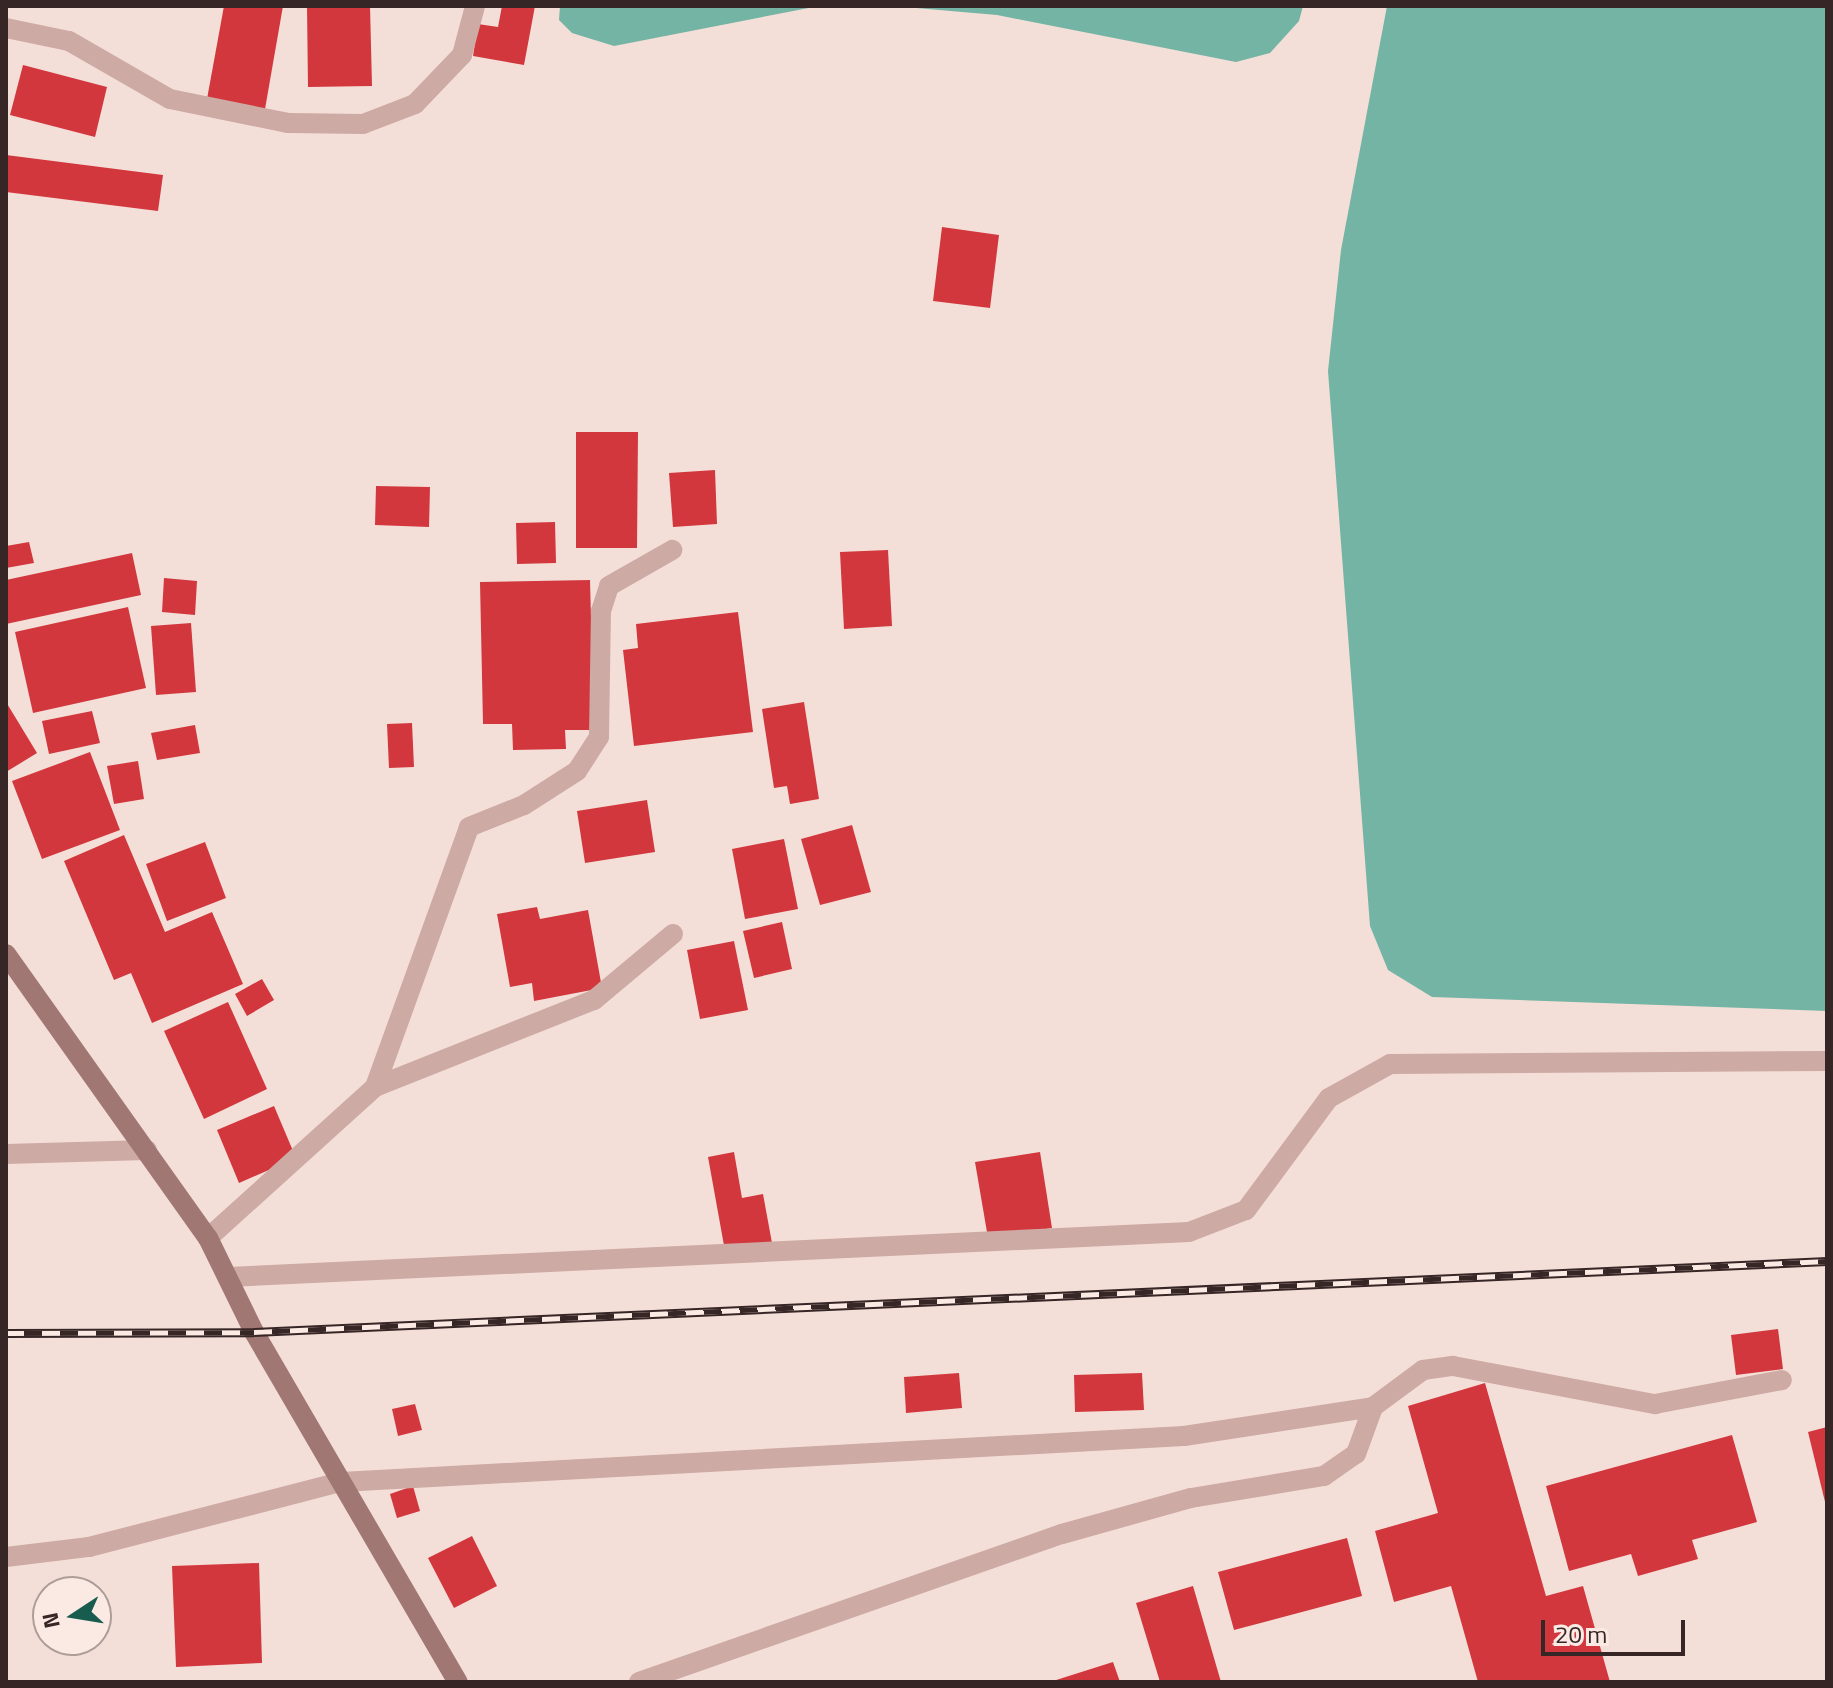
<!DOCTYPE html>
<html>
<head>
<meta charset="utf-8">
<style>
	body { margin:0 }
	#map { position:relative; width:1833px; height:1688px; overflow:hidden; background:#f4dfd8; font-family:"Titillium Web",sans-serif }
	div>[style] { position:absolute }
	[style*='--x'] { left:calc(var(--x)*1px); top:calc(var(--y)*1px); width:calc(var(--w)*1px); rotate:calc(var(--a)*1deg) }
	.water>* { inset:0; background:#74b4a4 }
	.building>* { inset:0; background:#d2373d }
	.lane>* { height:20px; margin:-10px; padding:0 10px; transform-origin:10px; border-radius:10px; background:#cdaaa3 }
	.street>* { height:20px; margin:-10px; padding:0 10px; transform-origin:10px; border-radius:10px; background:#cdaaa3 }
	.secondary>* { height:20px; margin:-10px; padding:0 10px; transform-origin:10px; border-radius:10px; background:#a17774 }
	.rail>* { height:9px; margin-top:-4.5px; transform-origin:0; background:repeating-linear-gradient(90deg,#fbeae4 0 18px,#372626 0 36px); box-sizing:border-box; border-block:2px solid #372626 }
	span { translate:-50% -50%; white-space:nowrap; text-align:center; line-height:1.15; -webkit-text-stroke:8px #fbeae4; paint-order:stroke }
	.frame { position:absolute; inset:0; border:8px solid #372626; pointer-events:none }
	.north { position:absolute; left:32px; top:1576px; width:80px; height:80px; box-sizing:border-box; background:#fbeae4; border:2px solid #ad9c98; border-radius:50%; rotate:258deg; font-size:22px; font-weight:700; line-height:32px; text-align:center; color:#372626 }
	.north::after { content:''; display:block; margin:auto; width:28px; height:36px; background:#175c4e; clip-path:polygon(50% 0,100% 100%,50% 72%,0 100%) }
	.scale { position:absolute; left:1541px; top:1620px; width:144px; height:36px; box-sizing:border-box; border:4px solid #372626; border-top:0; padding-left:10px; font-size:24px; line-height:28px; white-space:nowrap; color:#372626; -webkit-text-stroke:6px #fbeae4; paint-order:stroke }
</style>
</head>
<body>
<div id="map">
	<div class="water">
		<i style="clip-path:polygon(560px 6px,819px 6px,614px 46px,572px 33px,559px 20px)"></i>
		<i style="clip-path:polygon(893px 6px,1303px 6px,1299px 21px,1270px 53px,1236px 62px,997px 15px)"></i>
		<i style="clip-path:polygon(1387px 6px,1827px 6px,1827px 1011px,1432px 997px,1388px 970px,1370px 926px,1328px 371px,1341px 250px)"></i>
	</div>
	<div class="building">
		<i style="clip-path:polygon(224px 6px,283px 6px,265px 109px,207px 99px)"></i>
		<i style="clip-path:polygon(307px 6px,370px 6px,372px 86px,308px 87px)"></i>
		<i style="clip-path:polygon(502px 6px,535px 6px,524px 65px,473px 56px,478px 24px,498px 27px)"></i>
		<i style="clip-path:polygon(23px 65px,107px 87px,95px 137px,10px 115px)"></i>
		<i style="clip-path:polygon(6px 155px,163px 175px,158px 211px,6px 192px)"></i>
		<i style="clip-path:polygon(942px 227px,999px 235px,990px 308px,933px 301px)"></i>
		<i style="clip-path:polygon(576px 432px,638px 432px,637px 548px,576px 548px)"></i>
		<i style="clip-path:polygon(715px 470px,717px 524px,673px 527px,669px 473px)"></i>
		<i style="clip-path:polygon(376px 486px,430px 487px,429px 527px,375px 525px)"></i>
		<i style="clip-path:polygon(555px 522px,556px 563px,517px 564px,516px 523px)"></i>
		<i style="clip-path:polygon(29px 542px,34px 563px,6px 568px,6px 546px)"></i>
		<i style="clip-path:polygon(888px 550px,892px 626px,844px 629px,840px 552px)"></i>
		<i style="clip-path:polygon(132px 553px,141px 595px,6px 624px,6px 580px)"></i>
		<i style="clip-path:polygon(164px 578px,197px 581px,195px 615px,162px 612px)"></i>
		<i style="clip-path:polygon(590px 580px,594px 730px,565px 730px,566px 749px,513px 750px,512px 724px,483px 724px,480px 582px)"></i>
		<i style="clip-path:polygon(128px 607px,146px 688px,33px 713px,15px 632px)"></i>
		<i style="clip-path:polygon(738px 612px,753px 732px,634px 746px,623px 650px,638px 648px,636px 624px)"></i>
		<i style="clip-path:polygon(191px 623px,196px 692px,156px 695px,151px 626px)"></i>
		<i style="clip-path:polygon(6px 702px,37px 753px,6px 772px)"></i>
		<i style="clip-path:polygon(804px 702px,819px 799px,790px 804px,787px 786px,774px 788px,762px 709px)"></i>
		<i style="clip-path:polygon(92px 711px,100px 743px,49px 754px,42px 721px)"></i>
		<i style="clip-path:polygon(412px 723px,414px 767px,389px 768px,387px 724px)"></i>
		<i style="clip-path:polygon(195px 725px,200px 753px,157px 760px,151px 733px)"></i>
		<i style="clip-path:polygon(90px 752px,120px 830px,42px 859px,12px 781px)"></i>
		<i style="clip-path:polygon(138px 761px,144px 799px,114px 804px,107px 766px)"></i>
		<i style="clip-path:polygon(647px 800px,655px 852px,585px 863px,577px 811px)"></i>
		<i style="clip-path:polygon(852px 825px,871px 892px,820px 905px,801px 839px)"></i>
		<i style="clip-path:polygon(124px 835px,165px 932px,212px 912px,243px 984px,152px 1023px,131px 973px,114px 980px,64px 861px)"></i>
		<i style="clip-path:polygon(784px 839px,798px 909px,745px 919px,732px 849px)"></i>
		<i style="clip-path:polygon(205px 842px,226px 898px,167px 921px,146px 864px)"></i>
		<i style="clip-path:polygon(537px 907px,540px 919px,588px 910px,602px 988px,534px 1001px,532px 983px,510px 987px,497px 914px)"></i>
		<i style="clip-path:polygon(782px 922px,792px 969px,754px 978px,743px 931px)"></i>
		<i style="clip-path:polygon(734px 941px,748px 1010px,700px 1019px,687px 950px)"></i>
		<i style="clip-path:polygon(262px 979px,274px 1000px,247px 1016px,235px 994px)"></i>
		<i style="clip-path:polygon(228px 1002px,267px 1089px,204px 1119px,164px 1031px)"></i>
		<i style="clip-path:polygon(274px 1106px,296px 1158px,239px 1183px,217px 1130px)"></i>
		<i style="clip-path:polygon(734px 1152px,742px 1198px,763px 1194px,772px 1243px,725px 1251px,708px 1157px)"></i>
		<i style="clip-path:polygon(1040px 1152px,1052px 1228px,988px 1238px,975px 1162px)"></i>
		<i style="clip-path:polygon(1778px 1329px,1783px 1369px,1736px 1375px,1731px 1335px)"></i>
		<i style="clip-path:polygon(959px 1373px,962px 1408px,906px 1413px,904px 1377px)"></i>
		<i style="clip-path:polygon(1142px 1373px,1144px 1410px,1075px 1412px,1074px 1375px)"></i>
		<i style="clip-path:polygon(1485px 1383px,1546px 1596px,1583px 1586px,1610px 1682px,1478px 1682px,1451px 1586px,1394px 1602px,1375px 1531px,1438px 1513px,1408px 1406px)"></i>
		<i style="clip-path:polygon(415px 1404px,422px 1430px,398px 1436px,392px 1409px)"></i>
		<i style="clip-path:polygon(1827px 1427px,1827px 1506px,1826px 1506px,1808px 1432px)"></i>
		<i style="clip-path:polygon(1732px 1435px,1757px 1522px,1692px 1540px,1698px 1559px,1638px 1576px,1631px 1554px,1569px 1571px,1546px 1486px)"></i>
		<i style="clip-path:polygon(413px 1486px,420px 1511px,397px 1518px,390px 1494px)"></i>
		<i style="clip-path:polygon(472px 1536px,497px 1586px,454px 1608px,428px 1558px)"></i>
		<i style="clip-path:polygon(1347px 1538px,1362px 1596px,1234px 1630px,1218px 1572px)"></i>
		<i style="clip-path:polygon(259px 1563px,262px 1663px,176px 1667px,172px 1566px)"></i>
		<i style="clip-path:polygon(1193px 1586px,1221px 1682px,1160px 1682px,1136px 1603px)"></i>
		<i style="clip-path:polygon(1113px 1662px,1120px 1682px,1053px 1682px,1053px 1681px)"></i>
	</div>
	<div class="lane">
		<i style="--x:6;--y:28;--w:64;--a:11.7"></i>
		<i style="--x:69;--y:41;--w:116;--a:29.9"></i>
		<i style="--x:170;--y:99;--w:120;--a:11.5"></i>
		<i style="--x:288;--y:123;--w:75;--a:0.8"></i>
		<i style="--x:363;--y:124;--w:56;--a:-21"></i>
		<i style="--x:415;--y:104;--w:68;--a:-46.2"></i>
		<i style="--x:462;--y:55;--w:51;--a:-75.1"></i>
	</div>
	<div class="street">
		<i style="--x:375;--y:1087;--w:236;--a:-21.7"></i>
		<i style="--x:594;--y:1000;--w:103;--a:-39.9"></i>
		<i style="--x:6;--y:1154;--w:141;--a:-1.6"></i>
		<i style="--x:208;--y:1238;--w:225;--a:-42.1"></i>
		<i style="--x:375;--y:1087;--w:276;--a:-70.1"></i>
		<i style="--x:469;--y:827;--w:59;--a:-21.8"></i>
		<i style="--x:524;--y:805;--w:63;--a:-32.7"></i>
		<i style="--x:577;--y:771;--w:40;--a:-57.1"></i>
		<i style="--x:599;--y:737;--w:126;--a:-89.1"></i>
		<i style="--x:601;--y:611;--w:26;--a:-72"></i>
		<i style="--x:609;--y:586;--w:73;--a:-29.7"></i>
		<i style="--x:228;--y:1277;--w:962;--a:-2.68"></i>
		<i style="--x:1189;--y:1232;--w:61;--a:-21.1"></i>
		<i style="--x:1246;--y:1210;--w:139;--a:-53.5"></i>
		<i style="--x:1329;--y:1098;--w:70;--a:-29.1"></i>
		<i style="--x:1390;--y:1064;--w:437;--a:-0.4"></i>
		<i style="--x:6;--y:1557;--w:84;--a:-6.9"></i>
		<i style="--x:89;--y:1547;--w:260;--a:-14.5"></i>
		<i style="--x:341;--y:1482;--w:844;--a:-3.12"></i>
		<i style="--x:1184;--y:1436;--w:191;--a:-8.7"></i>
		<i style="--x:639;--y:1682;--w:448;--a:-19.3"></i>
		<i style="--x:1062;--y:1534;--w:134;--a:-15.6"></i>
		<i style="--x:1191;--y:1498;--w:135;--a:-9.4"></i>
		<i style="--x:1324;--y:1476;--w:39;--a:-35"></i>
		<i style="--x:1356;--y:1454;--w:50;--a:-70.1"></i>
		<i style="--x:1373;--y:1407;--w:62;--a:-36.5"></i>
		<i style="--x:1423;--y:1370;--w:30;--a:-8"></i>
		<i style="--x:1453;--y:1366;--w:206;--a:10.7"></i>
		<i style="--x:1655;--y:1404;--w:129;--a:-10.7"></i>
	</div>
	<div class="secondary">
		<i style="--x:6;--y:954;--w:349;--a:54.6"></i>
		<i style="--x:208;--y:1238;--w:105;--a:63.9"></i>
		<i style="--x:254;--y:1332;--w:405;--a:59.8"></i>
	</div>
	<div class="rail">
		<i style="--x:6;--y:1333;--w:248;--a:-0.2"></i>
		<i style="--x:254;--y:1332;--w:1575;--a:-2.58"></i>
	</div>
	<div class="frame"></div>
	<div class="north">N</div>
	<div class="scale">20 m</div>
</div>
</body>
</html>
